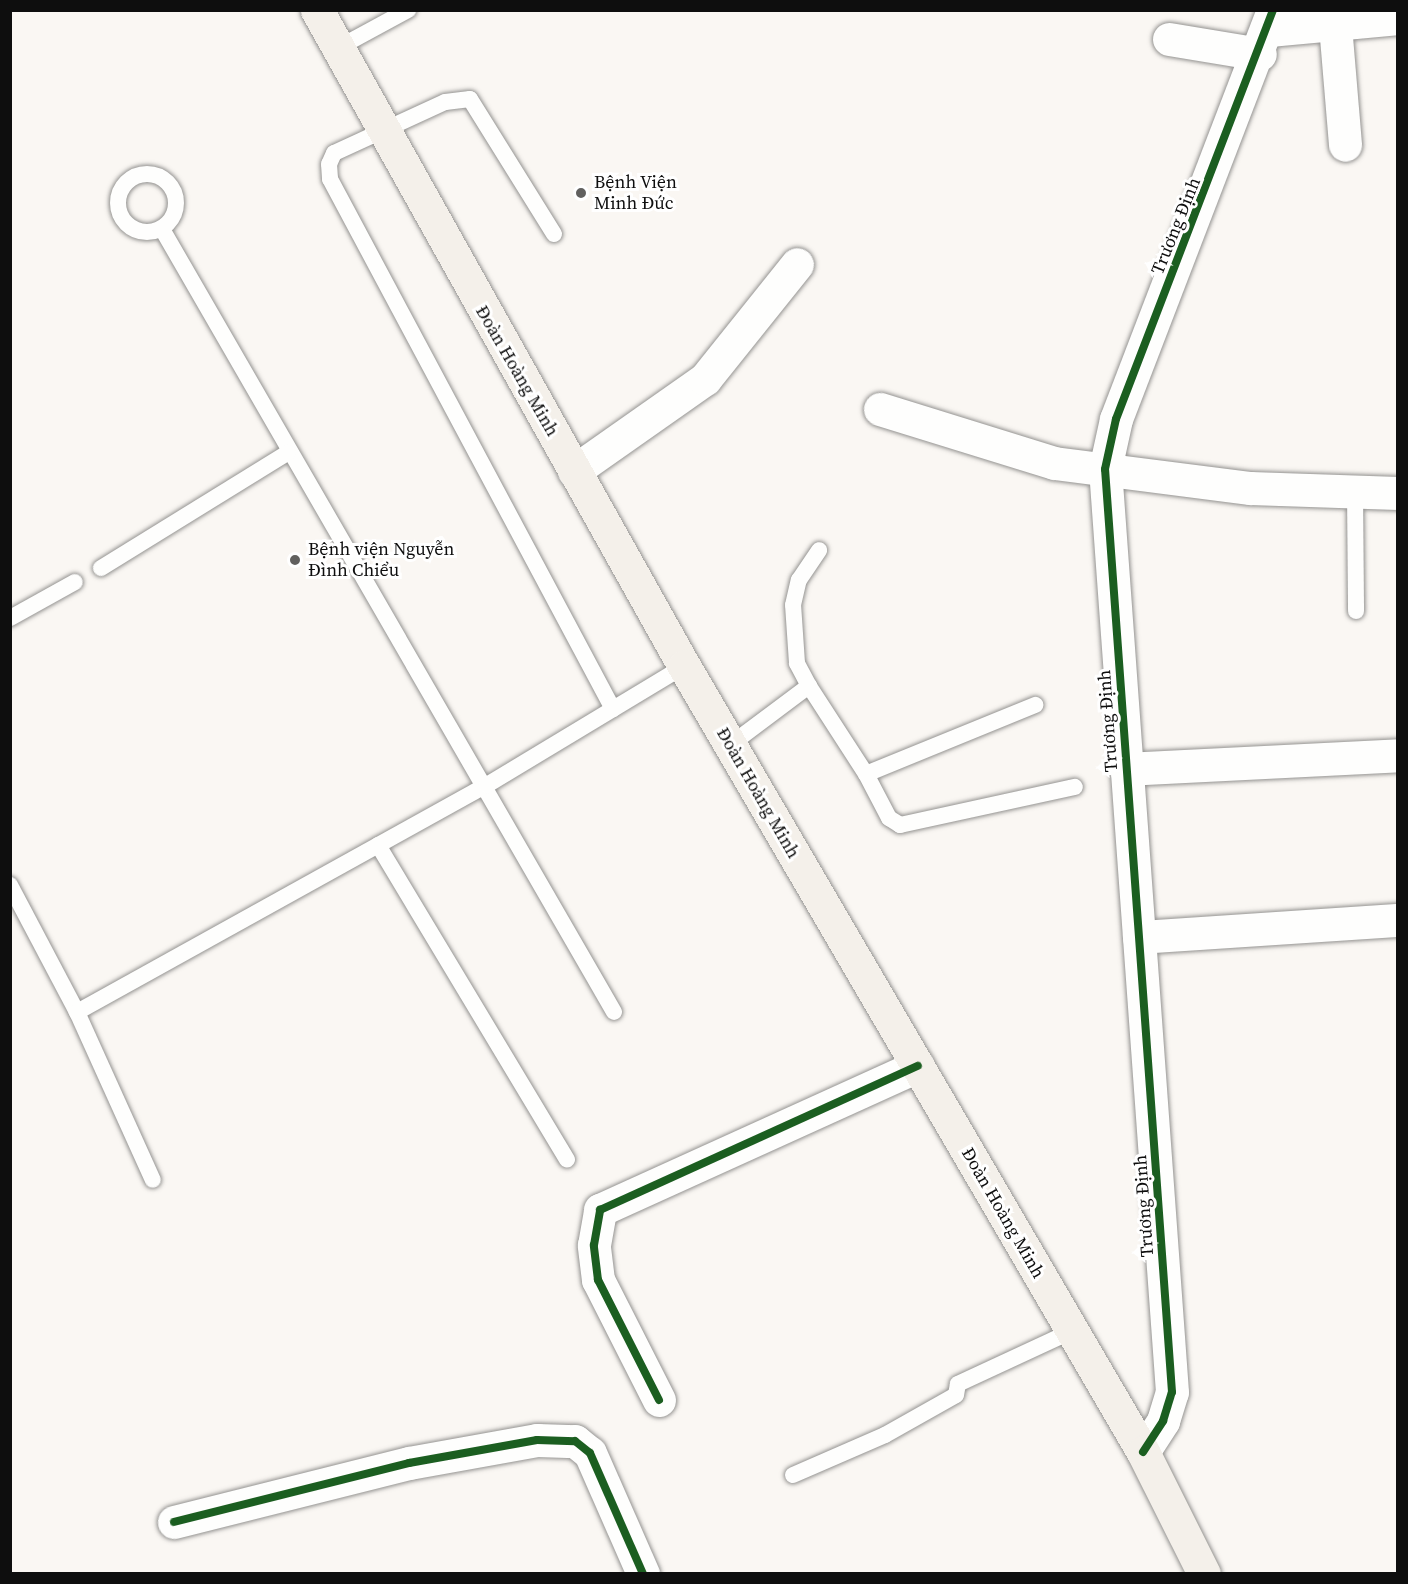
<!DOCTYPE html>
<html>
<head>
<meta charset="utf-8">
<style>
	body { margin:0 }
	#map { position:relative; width:1408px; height:1584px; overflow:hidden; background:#faf7f3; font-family:"Source Serif 4",serif }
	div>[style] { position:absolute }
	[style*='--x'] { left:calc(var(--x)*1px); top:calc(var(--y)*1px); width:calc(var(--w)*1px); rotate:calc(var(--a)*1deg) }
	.roads { filter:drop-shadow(0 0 2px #949391) drop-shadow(0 0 2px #949391) }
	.service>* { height:16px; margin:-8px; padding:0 8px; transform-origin:8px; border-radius:8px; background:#fefefd }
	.service>.ring { margin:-8px; padding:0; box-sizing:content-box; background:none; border:16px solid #fefefd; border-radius:50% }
	.minor>* { height:33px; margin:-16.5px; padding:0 16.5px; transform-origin:16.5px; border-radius:16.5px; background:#fefefd }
	.tertiary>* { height:33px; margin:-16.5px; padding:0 16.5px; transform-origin:16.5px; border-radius:16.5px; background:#fefefd }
	.secondary>* { height:33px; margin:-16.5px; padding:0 16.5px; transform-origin:16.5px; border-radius:16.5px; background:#f4f0ea }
	.cycleway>* { height:8px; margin:-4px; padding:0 4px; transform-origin:4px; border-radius:4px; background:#1b5e20 }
	.dots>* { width:16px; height:16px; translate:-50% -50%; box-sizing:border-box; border:3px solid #fff; border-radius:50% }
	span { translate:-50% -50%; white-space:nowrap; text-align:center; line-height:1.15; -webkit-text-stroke:6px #fff; paint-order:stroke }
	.poi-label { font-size:18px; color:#0e0e0e }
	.left { translate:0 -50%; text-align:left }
	.street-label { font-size:18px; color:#0e0e0e }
	.frame { position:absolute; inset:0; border:12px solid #0e0e0e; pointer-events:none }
</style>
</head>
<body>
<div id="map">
	<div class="roads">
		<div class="service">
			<i style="--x:338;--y:48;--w:80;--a:-28.5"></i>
			<i class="ring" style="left:118px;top:174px;width:42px;height:42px"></i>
			<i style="--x:162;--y:229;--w:904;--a:60"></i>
			<i style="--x:554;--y:234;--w:159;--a:-121.9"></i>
			<i style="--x:470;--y:99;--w:25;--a:173"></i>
			<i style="--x:445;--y:102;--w:122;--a:155.3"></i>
			<i style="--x:334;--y:153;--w:12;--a:114"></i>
			<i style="--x:329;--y:164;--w:15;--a:86"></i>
			<i style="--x:330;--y:179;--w:601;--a:61.9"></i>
			<i style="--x:1355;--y:491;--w:120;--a:89.5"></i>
			<i style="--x:101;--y:568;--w:219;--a:-31.7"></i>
			<i style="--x:10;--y:618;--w:74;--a:-29"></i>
			<i style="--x:809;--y:686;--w:26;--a:-118"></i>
			<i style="--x:797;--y:663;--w:58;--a:-93.9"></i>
			<i style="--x:793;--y:605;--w:26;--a:-77"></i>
			<i style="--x:799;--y:580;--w:36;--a:-56"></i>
			<i style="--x:730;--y:745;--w:99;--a:-36.8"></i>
			<i style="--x:809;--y:686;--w:105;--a:57.1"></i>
			<i style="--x:866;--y:774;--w:183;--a:-22.2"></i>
			<i style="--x:866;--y:774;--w:50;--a:62.4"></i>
			<i style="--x:889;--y:818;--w:13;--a:32"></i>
			<i style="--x:900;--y:825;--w:179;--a:-12.3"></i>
			<i style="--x:378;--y:845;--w:367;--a:59"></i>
			<i style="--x:10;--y:885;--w:144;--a:62.2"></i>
			<i style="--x:77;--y:1012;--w:184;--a:65.7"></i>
			<i style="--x:77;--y:1012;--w:469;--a:-29"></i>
			<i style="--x:487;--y:785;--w:230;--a:-31.1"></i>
			<i style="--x:793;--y:1475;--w:100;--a:-23.5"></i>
			<i style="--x:885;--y:1435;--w:81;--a:-29.4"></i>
			<i style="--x:956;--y:1395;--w:11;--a:-80"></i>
			<i style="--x:958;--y:1384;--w:126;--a:-24.9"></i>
		</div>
		<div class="minor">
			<i style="--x:1335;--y:25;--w:120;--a:85.2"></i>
			<i style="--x:1169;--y:39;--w:92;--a:9.4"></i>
			<i style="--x:880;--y:409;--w:182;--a:17.2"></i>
			<i style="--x:1054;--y:463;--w:198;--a:7.3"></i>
			<i style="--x:1250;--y:488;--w:148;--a:1.9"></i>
			<i style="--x:574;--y:471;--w:160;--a:-35.1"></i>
			<i style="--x:705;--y:379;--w:147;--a:-51.3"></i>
			<i style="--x:1126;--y:769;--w:272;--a:-2.9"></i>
			<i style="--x:1139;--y:937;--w:260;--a:-3.8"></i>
			<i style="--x:659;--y:1400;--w:135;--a:-116.9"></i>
			<i style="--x:598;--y:1280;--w:35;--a:-97"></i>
			<i style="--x:594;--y:1245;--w:36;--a:-80"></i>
			<i style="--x:600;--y:1210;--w:349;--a:-24.4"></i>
			<i style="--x:174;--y:1522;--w:242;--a:-14.1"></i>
			<i style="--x:409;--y:1463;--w:130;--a:-10.2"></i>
			<i style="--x:537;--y:1440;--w:38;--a:2"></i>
			<i style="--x:575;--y:1441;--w:19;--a:39"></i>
			<i style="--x:590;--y:1453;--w:132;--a:66.3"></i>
		</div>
		<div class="tertiary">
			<i style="--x:1269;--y:30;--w:130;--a:-5.3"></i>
			<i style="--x:1143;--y:1452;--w:37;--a:-57"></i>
			<i style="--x:1163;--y:1421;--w:30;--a:-73"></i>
			<i style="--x:1172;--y:1392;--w:925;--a:-94.15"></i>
			<i style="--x:1105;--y:469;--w:51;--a:-77.6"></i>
			<i style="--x:1116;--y:419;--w:438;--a:-69"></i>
		</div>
		<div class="secondary">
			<i style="--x:317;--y:10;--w:752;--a:60.78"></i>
			<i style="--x:684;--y:666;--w:910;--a:59.72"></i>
			<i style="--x:1143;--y:1452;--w:136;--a:63.4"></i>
		</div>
	</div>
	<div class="cycleway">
		<i style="--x:659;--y:1400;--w:135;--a:-116.9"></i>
		<i style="--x:598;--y:1280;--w:35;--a:-97"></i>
		<i style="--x:594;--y:1245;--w:36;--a:-80"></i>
		<i style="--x:600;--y:1210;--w:349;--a:-24.4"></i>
		<i style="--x:1143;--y:1452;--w:37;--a:-57"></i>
		<i style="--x:1163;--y:1421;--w:30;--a:-73"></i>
		<i style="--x:1172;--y:1392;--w:925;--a:-94.15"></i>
		<i style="--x:1105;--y:469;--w:51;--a:-77.6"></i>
		<i style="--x:1116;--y:419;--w:438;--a:-69"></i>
		<i style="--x:174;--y:1522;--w:242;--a:-14.1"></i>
		<i style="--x:409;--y:1463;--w:130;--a:-10.2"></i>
		<i style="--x:537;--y:1440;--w:38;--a:2"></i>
		<i style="--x:575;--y:1441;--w:19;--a:39"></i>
		<i style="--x:590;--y:1453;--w:132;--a:66.3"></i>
	</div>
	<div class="dots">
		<i style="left:581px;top:193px;background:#61605e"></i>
		<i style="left:295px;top:560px;background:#61605e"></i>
	</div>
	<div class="poi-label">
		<span class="left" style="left:594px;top:193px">Bệnh Viện<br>Minh Đức</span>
		<span class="left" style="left:308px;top:560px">Bệnh viện Nguyễn<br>Đình Chiểu</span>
	</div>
	<div class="street-label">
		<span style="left:1176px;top:226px;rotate:-68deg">Trương Định</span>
		<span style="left:517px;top:371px;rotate:60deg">Đoàn Hoàng Minh</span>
		<span style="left:1108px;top:721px;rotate:-94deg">Trương Định</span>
		<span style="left:758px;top:793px;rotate:60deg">Đoàn Hoàng Minh</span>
		<span style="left:1144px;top:1206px;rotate:-94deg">Trương Định</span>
		<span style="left:1003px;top:1213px;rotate:60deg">Đoàn Hoàng Minh</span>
	</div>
	<div class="frame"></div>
</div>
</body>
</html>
